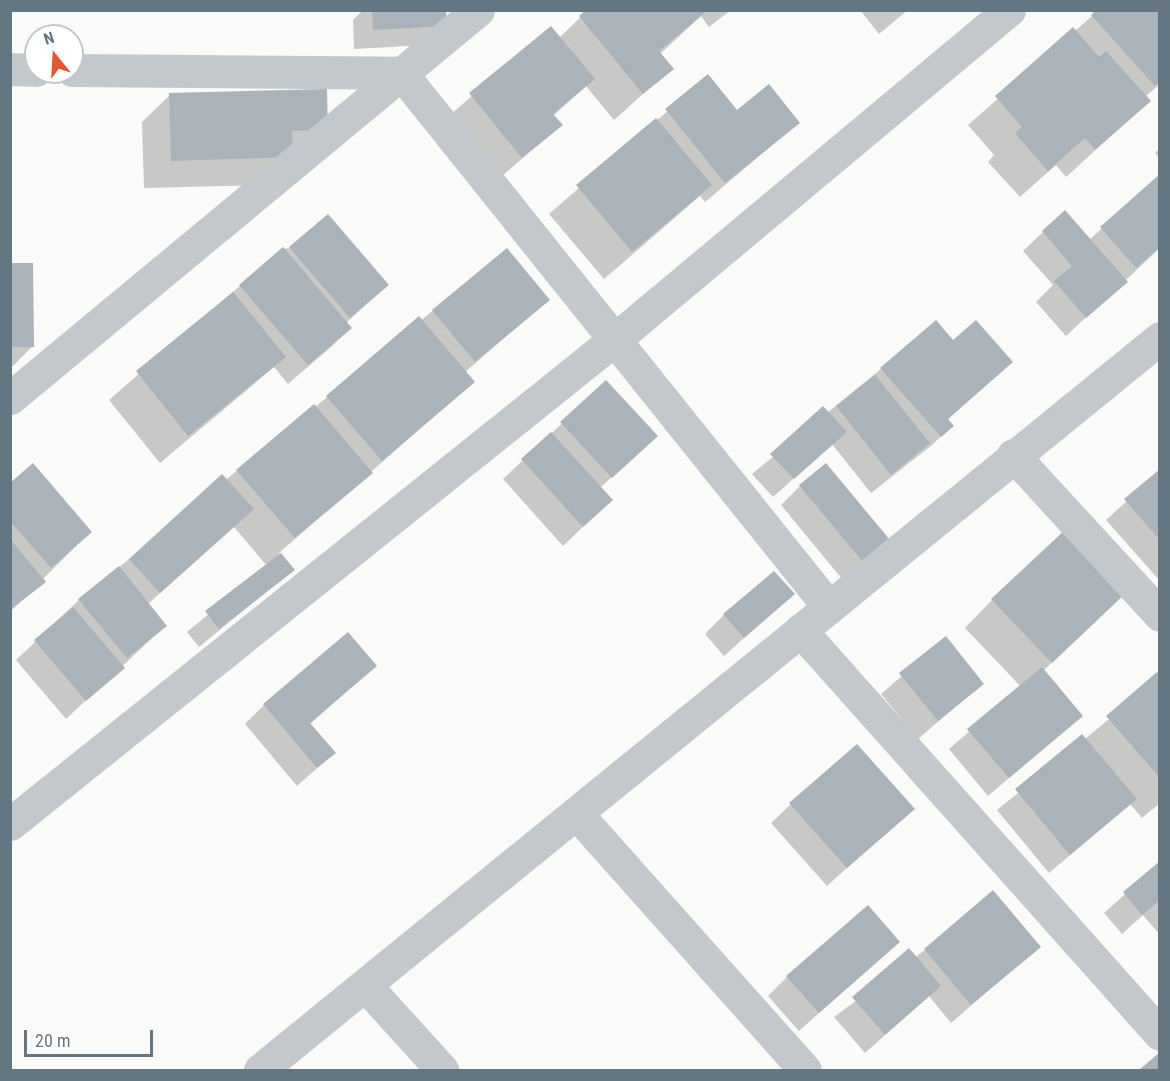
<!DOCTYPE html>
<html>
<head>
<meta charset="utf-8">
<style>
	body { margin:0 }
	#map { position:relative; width:1170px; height:1081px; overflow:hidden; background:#fafaf8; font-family:"Roboto Condensed",sans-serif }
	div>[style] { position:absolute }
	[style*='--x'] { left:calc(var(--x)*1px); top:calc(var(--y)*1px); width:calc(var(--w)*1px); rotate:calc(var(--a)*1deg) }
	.shadow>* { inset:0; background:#0003 }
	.building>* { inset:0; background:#aab3b9 }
	.minor>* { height:33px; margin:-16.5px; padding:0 16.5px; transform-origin:16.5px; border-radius:16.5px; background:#c3c8cc }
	span { translate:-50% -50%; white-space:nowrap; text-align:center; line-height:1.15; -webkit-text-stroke:6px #fff; paint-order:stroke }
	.frame { position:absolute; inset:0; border:12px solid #657683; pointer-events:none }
	.north { position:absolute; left:24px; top:24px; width:60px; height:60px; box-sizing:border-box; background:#fff; border:2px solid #c1c8cd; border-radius:50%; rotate:342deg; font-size:16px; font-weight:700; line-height:24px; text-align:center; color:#657683 }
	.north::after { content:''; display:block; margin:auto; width:21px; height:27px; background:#e4572e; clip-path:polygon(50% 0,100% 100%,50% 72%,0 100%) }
	.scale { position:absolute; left:24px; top:1030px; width:129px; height:27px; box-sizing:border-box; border:3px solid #657683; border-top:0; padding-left:8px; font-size:18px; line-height:21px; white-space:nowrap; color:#657683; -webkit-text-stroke:4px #fff; paint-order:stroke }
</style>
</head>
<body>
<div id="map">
	<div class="shadow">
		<i style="clip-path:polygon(363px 10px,445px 10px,426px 45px,354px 49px,353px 20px)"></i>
		<i style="clip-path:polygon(588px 10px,731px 10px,709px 27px,701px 16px,660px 54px,672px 68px,614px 120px,586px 86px,553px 116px,561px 125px,502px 176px,451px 114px,551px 28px,559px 38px)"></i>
		<i style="clip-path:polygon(860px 10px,908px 10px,879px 34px)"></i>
		<i style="clip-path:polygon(1160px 10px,1160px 84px,1145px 97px,1149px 101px,1066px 177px,1056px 165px,1020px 197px,988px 162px,994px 155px,968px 125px,1092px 16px)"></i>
		<i style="clip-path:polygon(708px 76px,737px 112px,798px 123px,705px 202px,700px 196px,604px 279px,549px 214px)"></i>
		<i style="clip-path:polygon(326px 91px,299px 157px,263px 185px,144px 188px,142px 122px,170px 95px)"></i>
		<i style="clip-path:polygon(1160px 148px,1160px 159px,1155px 153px)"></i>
		<i style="clip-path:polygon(1160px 176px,1160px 248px,1066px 336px,1036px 302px,1053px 285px,1023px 251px,1043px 232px,1089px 240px)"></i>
		<i style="clip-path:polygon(290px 248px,387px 285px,346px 323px,350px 328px,331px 347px,288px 384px,274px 367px,160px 463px,109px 400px,282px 249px)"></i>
		<i style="clip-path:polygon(507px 250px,548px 300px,465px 372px,473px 382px,279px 553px,293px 570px,199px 647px,187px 632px,267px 566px,234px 527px,148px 604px,165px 626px,66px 719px,16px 660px,79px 600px)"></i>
		<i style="clip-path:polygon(10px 264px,32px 347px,13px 366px,10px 366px)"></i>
		<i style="clip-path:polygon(953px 342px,1011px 362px,947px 420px,952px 426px,932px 445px,871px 493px,832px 444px,773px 497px,752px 474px,881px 369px)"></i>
		<i style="clip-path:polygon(606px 382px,656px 436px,600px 488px,611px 500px,563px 546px,503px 479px)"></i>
		<i style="clip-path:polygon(1160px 471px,1160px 581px,1106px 520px)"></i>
		<i style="clip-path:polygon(10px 484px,90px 532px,10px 612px)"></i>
		<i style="clip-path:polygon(800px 486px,888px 540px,843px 580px,781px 505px)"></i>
		<i style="clip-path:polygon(793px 594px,724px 656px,705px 634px,724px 615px)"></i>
		<i style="clip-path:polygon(992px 600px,1098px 619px,1043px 671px,1081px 716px,988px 796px,949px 749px,1021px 687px,965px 628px)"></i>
		<i style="clip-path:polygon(946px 638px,982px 684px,918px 739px,881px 694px)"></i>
		<i style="clip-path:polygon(375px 666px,310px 724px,334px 753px,297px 786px,245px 724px,264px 705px)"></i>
		<i style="clip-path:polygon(1160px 678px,1160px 803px,1142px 818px,1130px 804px,1049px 873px,997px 810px)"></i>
		<i style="clip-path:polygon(791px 804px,912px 809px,827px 886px,771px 823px)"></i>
		<i style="clip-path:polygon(1160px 863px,1160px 935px,1143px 915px,1122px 934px,1104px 913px)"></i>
		<i style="clip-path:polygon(898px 942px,799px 1031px,768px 996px,787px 977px)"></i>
		<i style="clip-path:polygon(1038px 947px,951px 1023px,929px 996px,865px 1053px,834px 1017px,925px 950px)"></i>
	</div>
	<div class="building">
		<i style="clip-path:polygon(372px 10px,446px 10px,447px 26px,373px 30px)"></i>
		<i style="clip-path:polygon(586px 10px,708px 10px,659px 51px,674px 69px,643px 94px,579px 16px)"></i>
		<i style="clip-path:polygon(1096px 10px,1160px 10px,1160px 82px,1155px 86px,1091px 15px)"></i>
		<i style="clip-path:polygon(551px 26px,595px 79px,553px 114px,563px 125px,522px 158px,469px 93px)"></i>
		<i style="clip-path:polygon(1073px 27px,1099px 57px,1106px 51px,1151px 101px,1095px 150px,1085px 138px,1048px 171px,1015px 133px,1022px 127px,995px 96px)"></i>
		<i style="clip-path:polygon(708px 74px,737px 110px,769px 84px,800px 123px,725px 183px,665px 109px)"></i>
		<i style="clip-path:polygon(327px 89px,328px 130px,292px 131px,293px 157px,171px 161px,169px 93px)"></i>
		<i style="clip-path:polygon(656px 118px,712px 185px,632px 252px,576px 185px)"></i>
		<i style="clip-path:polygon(1160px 174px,1160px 247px,1136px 268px,1100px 227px)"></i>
		<i style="clip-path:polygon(1065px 210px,1128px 282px,1086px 318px,1054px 281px,1072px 266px,1042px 231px)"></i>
		<i style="clip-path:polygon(328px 214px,389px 285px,350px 318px,289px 247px)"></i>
		<i style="clip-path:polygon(283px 247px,352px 328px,308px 365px,239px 285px)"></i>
		<i style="clip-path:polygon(507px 248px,550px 300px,475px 362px,432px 310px)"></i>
		<i style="clip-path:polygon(10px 263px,33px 263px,34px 347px,10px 347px)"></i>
		<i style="clip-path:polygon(233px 292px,286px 357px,188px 436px,136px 371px)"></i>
		<i style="clip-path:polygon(419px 316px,475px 382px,382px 461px,326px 396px)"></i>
		<i style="clip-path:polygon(936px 320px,953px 340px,976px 320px,1013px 362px,948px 419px,954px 426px,941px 437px,880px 368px)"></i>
		<i style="clip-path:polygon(875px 375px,930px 443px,891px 475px,836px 406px)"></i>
		<i style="clip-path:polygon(606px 380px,658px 436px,612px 478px,560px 422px)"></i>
		<i style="clip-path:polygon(314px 404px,373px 473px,295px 538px,236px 470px)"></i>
		<i style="clip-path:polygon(823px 406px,847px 432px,794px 479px,770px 454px)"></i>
		<i style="clip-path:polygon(551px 432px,613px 500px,583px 527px,521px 459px)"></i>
		<i style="clip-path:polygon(33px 463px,92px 532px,51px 568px,10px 521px,10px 483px)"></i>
		<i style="clip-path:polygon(826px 463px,890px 540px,863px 562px,799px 485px)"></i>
		<i style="clip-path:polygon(1160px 469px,1160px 540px,1124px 499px)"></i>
		<i style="clip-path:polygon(222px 474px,254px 509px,160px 593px,129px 559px)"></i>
		<i style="clip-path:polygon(1067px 528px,1128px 591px,1052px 663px,991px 599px)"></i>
		<i style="clip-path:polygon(10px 539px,46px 582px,10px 610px)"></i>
		<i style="clip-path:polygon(281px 553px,295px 570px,219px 629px,205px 611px)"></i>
		<i style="clip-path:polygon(119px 566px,167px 626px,127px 658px,78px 599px)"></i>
		<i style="clip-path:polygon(774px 571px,795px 594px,744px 638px,723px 614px)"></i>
		<i style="clip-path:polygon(73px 607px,125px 668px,86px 701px,34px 640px)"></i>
		<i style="clip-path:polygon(348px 632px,377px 666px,310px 723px,336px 753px,317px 768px,263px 704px)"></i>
		<i style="clip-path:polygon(946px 636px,984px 684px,938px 721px,899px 673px)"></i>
		<i style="clip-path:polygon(1042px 667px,1083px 716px,1009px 778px,967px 729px)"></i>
		<i style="clip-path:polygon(1157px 672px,1160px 675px,1160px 778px,1106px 716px)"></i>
		<i style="clip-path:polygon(1082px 734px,1137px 799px,1070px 855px,1015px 789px)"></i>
		<i style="clip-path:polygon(857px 744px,915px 809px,847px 868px,789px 803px)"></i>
		<i style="clip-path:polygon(1160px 861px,1160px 900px,1142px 915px,1123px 892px)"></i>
		<i style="clip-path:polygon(993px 890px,1041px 947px,971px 1005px,924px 949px)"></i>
		<i style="clip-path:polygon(868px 905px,900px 942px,819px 1013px,786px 976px)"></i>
		<i style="clip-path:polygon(909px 948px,941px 986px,885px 1035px,852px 997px)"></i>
		<i style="clip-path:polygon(1160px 1052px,1160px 1070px,1139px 1070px)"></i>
	</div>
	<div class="minor">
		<i style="--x:10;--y:69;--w:26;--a:2"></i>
		<i style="--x:72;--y:70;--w:329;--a:0.5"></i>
		<i style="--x:401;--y:73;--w:683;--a:51.3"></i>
		<i style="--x:10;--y:398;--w:608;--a:-39.66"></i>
		<i style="--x:1013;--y:455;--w:217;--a:47.4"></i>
		<i style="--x:800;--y:630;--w:541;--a:48.3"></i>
		<i style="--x:576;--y:813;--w:344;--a:48.3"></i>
		<i style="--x:10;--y:824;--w:774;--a:-38.71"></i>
		<i style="--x:614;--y:340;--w:515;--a:-39.88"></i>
		<i style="--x:365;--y:985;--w:115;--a:47.8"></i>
		<i style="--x:260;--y:1070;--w:1160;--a:-39.12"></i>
	</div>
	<div class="frame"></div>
	<div class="north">N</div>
	<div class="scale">20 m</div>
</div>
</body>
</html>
